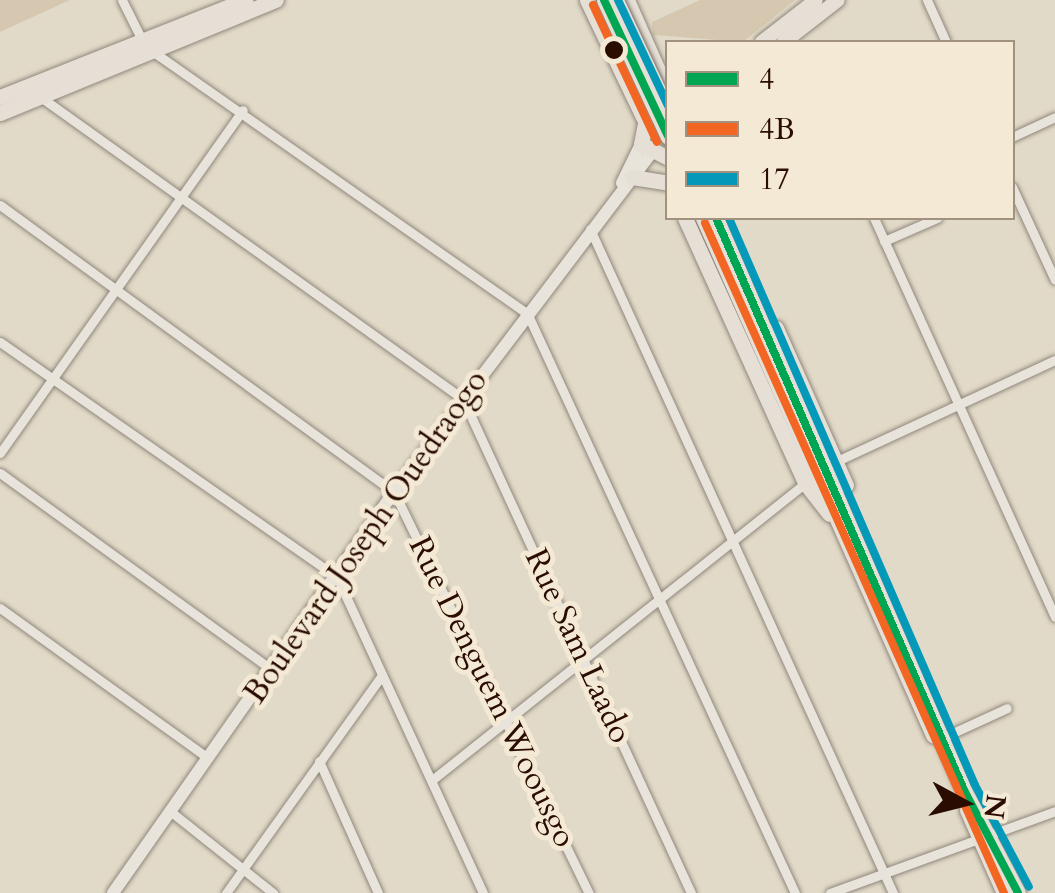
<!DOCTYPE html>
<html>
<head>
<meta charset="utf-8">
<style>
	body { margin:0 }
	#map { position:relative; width:1055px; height:893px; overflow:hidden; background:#e2dac8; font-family:Cardo,serif }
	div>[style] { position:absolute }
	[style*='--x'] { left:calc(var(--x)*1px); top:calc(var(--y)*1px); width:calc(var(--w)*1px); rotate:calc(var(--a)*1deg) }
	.green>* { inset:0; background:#d6c8b0 }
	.roads { filter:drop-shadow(0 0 2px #90877c) drop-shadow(0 0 2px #90877c) }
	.street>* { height:9px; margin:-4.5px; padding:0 4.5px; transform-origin:4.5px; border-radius:4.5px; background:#e8e3db }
	.secondary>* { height:12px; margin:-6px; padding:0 6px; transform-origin:6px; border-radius:6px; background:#e8e3db }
	.primary>* { height:14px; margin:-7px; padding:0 7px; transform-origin:7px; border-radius:7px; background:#e5dfd5 }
	.highway>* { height:15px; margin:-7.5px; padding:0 7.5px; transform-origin:7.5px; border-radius:7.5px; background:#e5dfd5 }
	.bridges { filter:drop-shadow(0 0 2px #756c62) drop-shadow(0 0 2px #756c62) }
	.highway-bridge>* { height:15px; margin:-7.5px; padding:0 7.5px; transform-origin:7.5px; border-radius:7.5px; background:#e5dfd5 }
	.bus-1>* { height:8px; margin:-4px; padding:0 4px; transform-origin:4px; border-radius:4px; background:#00a651 }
	.bus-2>* { height:8px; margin:-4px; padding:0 4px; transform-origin:4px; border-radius:4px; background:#f26522 }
	.bus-3>* { height:8px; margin:-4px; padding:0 4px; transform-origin:4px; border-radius:4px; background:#0499b9 }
	.dots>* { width:28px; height:28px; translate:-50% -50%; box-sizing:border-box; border:5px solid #f3e9d4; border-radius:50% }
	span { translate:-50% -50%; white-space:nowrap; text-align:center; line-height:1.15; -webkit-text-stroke:10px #f3e9d4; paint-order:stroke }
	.street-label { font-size:32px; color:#2a0c00 }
	.legend { position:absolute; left:665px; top:40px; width:350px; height:180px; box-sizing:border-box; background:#f3e9d4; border:2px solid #a3917f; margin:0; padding:12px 18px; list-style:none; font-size:30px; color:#2a0c00 }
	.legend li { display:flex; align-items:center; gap:20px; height:50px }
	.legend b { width:50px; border:2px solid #a3917f }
	.north { position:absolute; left:915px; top:753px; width:100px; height:100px; -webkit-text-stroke:8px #f3e9d4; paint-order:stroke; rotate:97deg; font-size:28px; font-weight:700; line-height:40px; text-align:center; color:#2a0c00 }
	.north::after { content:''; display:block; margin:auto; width:35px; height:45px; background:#2a0c00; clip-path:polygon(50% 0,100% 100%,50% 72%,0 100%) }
</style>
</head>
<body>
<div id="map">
	<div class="green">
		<i style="clip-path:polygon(0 0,70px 0,0 32px)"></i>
		<i style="clip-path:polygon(700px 0,795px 0,743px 42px,653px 35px,652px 22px)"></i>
	</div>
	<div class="roads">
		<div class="street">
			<i style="--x:122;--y:0;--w:51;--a:63.4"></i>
			<i style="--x:145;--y:46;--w:466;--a:35"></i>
			<i style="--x:527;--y:313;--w:639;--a:65.2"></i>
			<i style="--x:927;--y:0;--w:46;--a:65.7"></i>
			<i style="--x:42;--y:98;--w:518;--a:35.56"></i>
			<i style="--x:463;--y:399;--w:544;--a:65.22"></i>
			<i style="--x:1012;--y:137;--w:47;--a:-24.9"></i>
			<i style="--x:1012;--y:187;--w:102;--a:65.2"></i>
			<i style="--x:0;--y:205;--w:487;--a:36.1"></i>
			<i style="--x:394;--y:492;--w:446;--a:64.1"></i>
			<i style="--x:874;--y:218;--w:438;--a:65.6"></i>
			<i style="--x:590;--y:229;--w:730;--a:65.47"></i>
			<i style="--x:884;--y:241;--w:58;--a:-23.5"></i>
			<i style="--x:0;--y:342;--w:411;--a:34.9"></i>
			<i style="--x:337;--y:577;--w:348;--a:65.2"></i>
			<i style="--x:0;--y:453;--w:420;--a:-54.7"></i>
			<i style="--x:837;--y:461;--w:240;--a:-24.9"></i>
			<i style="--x:0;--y:473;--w:334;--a:35.9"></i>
			<i style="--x:0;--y:608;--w:256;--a:35.8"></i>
			<i style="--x:944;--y:737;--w:69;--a:-24.7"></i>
			<i style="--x:319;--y:761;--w:145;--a:65.9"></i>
			<i style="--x:432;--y:780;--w:477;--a:-38.5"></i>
			<i style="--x:170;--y:811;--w:132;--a:38.5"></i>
			<i style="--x:226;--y:893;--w:268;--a:-54.4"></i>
			<i style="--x:830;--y:893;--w:239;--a:-20"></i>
		</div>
		<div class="secondary">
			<i style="--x:622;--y:183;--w:43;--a:-64"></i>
			<i style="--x:113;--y:893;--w:490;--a:-55"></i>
			<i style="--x:394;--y:492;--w:425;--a:-52.8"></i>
		</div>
		<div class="primary">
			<i style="--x:762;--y:42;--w:68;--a:-37.9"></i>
			<i style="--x:784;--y:42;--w:68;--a:-37.9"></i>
		</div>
		<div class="highway">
			<i style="--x:587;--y:0;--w:130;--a:64.4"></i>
			<i style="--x:627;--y:0;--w:102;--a:66.2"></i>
			<i style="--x:0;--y:97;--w:264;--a:-21.6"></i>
			<i style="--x:0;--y:113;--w:298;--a:-22.3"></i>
			<i style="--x:647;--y:113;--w:32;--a:101"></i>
			<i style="--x:641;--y:144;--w:30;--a:27"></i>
			<i style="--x:632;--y:177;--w:36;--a:9"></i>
			<i style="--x:685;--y:218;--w:291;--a:65.6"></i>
			<i style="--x:805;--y:483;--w:39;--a:52"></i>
			<i style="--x:703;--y:218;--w:566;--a:66.02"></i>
			<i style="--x:716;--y:218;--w:623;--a:66.56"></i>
			<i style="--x:964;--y:790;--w:116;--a:62.3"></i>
			<i style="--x:776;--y:328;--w:172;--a:66"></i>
			<i style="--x:967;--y:810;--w:91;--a:66"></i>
		</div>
	</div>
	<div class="bridges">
		<div class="highway-bridge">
			<i style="--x:604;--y:0;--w:151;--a:65"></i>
			<i style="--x:616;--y:0;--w:123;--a:64.9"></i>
		</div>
	</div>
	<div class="bus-1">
		<i style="--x:604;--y:0;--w:150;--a:64.8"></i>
		<i style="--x:716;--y:218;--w:623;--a:66.56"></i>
		<i style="--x:964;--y:790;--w:116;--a:62.3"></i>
	</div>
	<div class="bus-2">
		<i style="--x:593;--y:5;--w:151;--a:65"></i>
		<i style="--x:705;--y:223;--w:734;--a:65.95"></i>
	</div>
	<div class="bus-3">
		<i style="--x:618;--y:0;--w:117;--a:64.7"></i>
		<i style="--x:729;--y:218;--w:618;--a:66.55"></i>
		<i style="--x:975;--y:785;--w:115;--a:62.1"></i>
	</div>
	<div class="dots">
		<i style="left:614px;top:50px;background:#2a0c00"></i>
	</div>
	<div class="street-label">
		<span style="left:366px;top:537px;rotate:-55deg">Boulevard Joseph Ouedraogo</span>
		<span style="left:578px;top:646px;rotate:65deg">Rue Sam Laado</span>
		<span style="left:492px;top:692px;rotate:64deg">Rue Denguem Woousgo</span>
	</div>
	<ul class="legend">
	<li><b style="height:12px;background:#00a651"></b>4</li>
	<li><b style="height:12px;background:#f26522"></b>4B</li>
	<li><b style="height:12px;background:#0499b9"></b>17</li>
	</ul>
	<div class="north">N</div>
</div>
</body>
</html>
